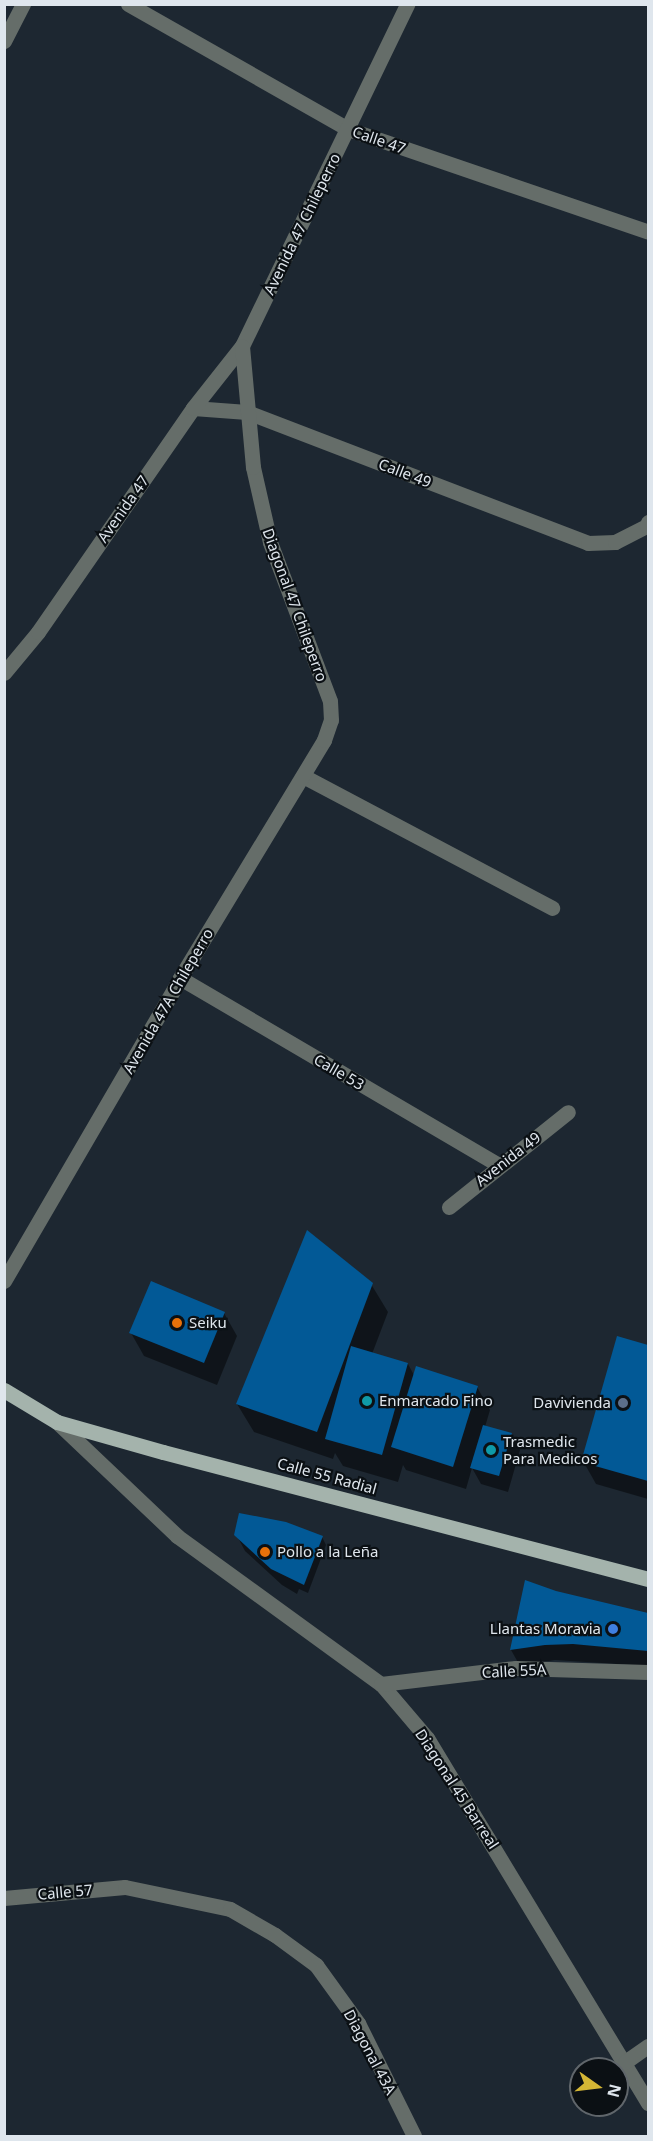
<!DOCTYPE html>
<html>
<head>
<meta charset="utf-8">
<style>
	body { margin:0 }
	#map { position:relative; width:653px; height:2141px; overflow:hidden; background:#1d2731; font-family:"Noto Sans",sans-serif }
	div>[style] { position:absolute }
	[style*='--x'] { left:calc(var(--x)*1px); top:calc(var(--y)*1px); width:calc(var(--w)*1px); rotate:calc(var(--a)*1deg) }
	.shadow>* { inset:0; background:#0007 }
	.building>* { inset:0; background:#025996 }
	.minor>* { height:15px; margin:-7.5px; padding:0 7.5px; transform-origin:7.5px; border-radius:7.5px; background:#656d69 }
	.major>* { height:15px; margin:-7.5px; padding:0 7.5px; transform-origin:7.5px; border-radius:7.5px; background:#a4b3ac }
	.dots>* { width:16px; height:16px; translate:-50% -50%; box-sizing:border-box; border:3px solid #0b1014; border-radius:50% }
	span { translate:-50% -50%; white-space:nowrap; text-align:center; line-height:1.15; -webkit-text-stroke:4.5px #0b1014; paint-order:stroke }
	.street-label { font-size:15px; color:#dfe6ed }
	.poi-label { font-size:15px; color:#dfe6ed }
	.left { translate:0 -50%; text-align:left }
	.right { translate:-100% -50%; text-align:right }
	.frame { position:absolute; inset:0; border:6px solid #dfe6ed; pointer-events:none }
	.north { position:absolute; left:569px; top:2057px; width:60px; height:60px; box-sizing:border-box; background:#0b1014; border:2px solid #60666b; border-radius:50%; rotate:104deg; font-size:16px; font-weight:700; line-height:24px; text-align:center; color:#dfe6ed }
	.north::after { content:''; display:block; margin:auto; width:21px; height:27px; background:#d4b635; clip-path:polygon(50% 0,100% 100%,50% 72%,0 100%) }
</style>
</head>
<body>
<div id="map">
	<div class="shadow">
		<i style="clip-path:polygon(371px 1284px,388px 1312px,372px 1354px,408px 1364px,415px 1377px,477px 1387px,490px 1410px,485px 1427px,511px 1434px,520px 1450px,508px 1492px,481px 1484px,472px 1468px,466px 1489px,406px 1470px,403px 1465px,398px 1482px,343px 1466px,335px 1453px,333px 1459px,254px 1432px,237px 1404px)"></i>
		<i style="clip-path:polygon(224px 1313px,237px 1336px,217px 1385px,144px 1356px,131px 1333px)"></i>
		<i style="clip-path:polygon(618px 1338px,648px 1347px,648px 1499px,596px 1484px,583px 1461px)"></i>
		<i style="clip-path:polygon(236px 1534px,322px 1537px,326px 1545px,308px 1593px,299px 1589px,297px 1594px,282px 1585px,245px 1551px)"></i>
		<i style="clip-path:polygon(526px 1582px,556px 1592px,648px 1615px,648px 1666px,555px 1660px,520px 1666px,511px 1650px)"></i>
	</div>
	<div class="building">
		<i style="clip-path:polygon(307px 1230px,373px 1283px,317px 1432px,236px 1404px)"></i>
		<i style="clip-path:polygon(151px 1281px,225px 1312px,204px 1363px,129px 1333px)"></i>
		<i style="clip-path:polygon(617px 1336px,648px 1345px,648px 1481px,581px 1462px)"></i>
		<i style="clip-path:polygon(351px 1346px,408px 1363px,382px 1455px,325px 1439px)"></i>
		<i style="clip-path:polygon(416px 1366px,478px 1386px,453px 1467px,391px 1447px)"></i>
		<i style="clip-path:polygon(483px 1425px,512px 1433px,499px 1476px,470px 1468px)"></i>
		<i style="clip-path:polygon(239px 1513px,286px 1522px,323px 1536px,304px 1585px,271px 1569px,234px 1535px)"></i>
		<i style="clip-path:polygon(525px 1580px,556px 1591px,648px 1613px,648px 1651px,573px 1644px,545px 1645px,510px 1650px)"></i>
	</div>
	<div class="minor">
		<i style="--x:128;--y:4;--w:253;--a:29.6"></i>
		<i style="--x:348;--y:129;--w:317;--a:18.9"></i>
		<i style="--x:4;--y:41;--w:42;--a:-62.8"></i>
		<i style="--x:193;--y:408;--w:54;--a:4.2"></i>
		<i style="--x:247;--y:412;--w:365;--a:21"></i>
		<i style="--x:588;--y:543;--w:27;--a:-2"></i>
		<i style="--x:615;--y:542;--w:36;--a:-27"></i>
		<i style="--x:647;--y:526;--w:4;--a:-76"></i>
		<i style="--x:4;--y:673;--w:53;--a:-50.3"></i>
		<i style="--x:38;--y:632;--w:272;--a:-55.3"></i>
		<i style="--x:193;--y:408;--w:79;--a:-51.7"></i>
		<i style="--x:242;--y:346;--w:380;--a:-64.2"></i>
		<i style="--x:303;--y:776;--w:282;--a:27.9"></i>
		<i style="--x:180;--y:978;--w:370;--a:30.4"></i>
		<i style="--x:449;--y:1207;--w:152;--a:-38.6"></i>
		<i style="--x:4;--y:1281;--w:350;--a:-59.8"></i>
		<i style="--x:180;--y:978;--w:278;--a:-58.8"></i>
		<i style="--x:324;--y:740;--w:21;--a:-71"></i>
		<i style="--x:331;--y:720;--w:19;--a:-93"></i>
		<i style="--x:330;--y:701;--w:170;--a:-110.7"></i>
		<i style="--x:270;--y:542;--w:77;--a:-102.8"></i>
		<i style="--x:253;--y:467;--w:121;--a:-95.2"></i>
		<i style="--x:57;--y:1422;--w:166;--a:43.5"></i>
		<i style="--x:177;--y:1536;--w:252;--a:36"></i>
		<i style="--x:381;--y:1684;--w:71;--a:49.6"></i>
		<i style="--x:427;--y:1738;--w:427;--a:58.8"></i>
		<i style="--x:381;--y:1684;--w:136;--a:-6.8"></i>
		<i style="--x:516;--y:1668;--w:132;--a:1.7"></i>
		<i style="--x:4;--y:1898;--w:121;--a:-5.2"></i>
		<i style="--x:125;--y:1887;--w:107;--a:11.8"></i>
		<i style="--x:230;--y:1909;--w:52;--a:30"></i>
		<i style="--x:275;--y:1935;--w:51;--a:36.2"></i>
		<i style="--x:316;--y:1965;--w:72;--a:54.1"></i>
		<i style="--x:358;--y:2023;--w:126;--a:63.6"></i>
		<i style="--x:625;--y:2062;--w:28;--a:-35"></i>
	</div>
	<div class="major">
		<i style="--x:4;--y:1390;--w:62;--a:31.1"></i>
		<i style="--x:57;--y:1422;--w:110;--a:15.8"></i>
		<i style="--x:163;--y:1452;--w:501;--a:14.67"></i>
	</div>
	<div class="dots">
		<i style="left:177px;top:1323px;background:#e8710a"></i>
		<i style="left:367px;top:1401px;background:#0f9aa8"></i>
		<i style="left:623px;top:1403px;background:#5c6f8a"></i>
		<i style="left:491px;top:1450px;background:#0f9aa8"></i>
		<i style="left:265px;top:1552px;background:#e8710a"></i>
		<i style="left:613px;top:1629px;background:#3f7fe0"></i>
	</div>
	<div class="street-label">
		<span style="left:379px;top:140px;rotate:19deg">Calle 47</span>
		<span style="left:302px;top:224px;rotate:-64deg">Avenida 47 Chileperro</span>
		<span style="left:405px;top:473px;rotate:21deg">Calle 49</span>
		<span style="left:123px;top:509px;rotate:-55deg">Avenida 47</span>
		<span style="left:295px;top:605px;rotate:70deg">Diagonal 47 Chileperro</span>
		<span style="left:168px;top:1001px;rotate:-60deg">Avenida 47A Chileperro</span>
		<span style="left:339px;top:1072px;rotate:30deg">Calle 53</span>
		<span style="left:508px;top:1159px;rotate:-38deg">Avenida 49</span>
		<span style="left:327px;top:1476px;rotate:15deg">Calle 55 Radial</span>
		<span style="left:514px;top:1671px;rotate:-3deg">Calle 55A</span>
		<span style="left:457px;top:1789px;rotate:57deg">Diagonal 45 Barreal</span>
		<span style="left:65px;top:1892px;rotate:-5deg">Calle 57</span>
		<span style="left:370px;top:2052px;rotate:62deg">Diagonal 43A</span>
	</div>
	<div class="poi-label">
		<span class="left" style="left:189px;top:1323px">Seiku</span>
		<span class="left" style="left:379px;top:1401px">Enmarcado Fino</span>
		<span class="right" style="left:611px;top:1403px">Davivienda</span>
		<span class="left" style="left:503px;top:1450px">Trasmedic<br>Para Medicos</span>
		<span class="left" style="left:277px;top:1552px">Pollo a la Leña</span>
		<span class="right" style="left:601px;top:1629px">Llantas Moravia</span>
	</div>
	<div class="frame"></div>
	<div class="north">N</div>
</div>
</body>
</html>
